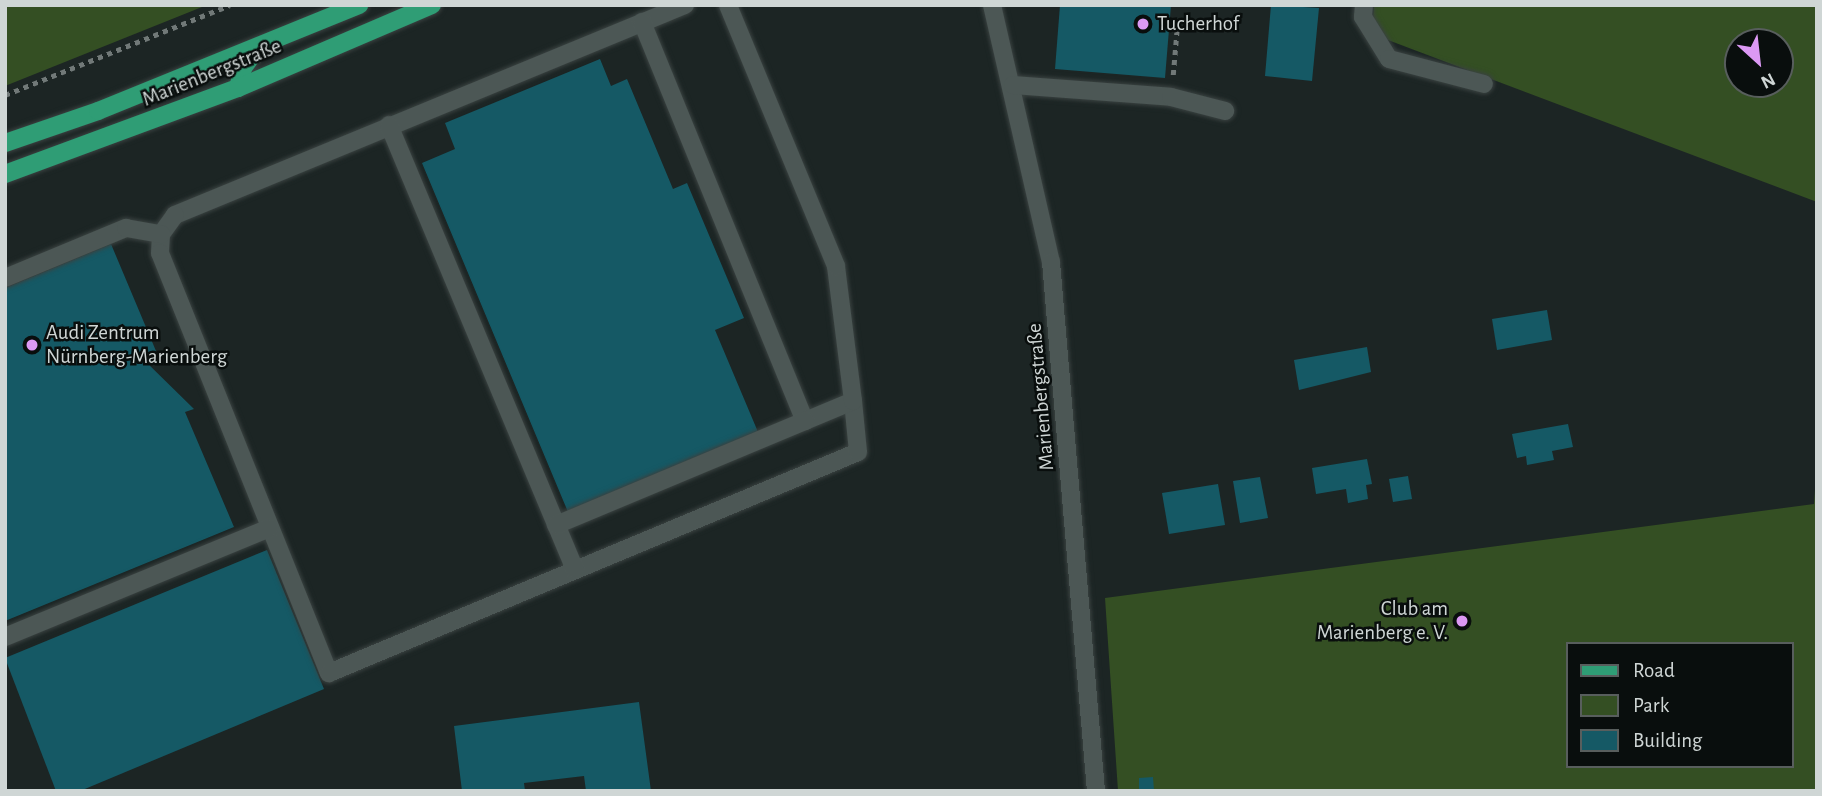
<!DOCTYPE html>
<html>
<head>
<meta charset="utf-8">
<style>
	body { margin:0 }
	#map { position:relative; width:1822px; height:796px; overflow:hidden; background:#1c2524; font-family:"Alegreya Sans",sans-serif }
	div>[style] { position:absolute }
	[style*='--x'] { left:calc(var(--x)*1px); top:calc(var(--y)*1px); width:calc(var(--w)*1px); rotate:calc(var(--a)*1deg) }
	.green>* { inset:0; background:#344f23 }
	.building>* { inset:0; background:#155965 }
	.path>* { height:4.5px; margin-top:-2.25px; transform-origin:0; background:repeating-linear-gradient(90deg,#717978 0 5px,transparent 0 10px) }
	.roads { filter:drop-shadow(0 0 2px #3a4241) drop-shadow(0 0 2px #3a4241) }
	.minor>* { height:18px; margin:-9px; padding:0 9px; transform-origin:9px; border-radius:9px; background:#4c5755 }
	.major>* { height:18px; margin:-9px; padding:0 9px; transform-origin:9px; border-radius:9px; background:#2f9d75 }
	.dots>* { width:19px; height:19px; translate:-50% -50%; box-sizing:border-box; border:4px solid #090e0d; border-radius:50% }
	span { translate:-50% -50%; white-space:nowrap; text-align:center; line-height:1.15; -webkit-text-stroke:5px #090e0d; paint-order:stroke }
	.poi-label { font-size:21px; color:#cfd6d5 }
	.left { translate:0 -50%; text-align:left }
	.right { translate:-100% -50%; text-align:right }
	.street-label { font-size:21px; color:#cfd6d5 }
	.frame { position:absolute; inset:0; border:7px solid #cfd6d5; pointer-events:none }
	.legend { position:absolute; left:1566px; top:642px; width:228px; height:126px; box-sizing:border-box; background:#090e0d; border:2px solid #585e5d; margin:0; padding:9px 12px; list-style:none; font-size:21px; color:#cfd6d5 }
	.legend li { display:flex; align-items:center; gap:14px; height:35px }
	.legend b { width:35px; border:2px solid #585e5d }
	.north { position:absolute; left:1724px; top:28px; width:70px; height:70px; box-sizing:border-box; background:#090e0d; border:2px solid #585e5d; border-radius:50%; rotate:153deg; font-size:19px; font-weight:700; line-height:28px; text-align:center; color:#cfd6d5 }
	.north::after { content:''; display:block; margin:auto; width:24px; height:32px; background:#dc99f4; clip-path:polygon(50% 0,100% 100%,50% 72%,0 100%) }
</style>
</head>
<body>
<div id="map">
	<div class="green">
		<i style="clip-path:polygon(5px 5px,207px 5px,5px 86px)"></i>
		<i style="clip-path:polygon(evenodd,1374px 5px,1817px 5px,1817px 202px,1372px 34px,1374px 5px,1738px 42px,1780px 42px,1780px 84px,1738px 84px,1738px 42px)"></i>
		<i style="clip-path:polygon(evenodd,1817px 461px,1817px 791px,1118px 791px,1105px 598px,1814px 504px,1817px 461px,1568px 644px,1792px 644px,1792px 766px,1568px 766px,1568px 644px)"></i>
	</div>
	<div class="building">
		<i style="clip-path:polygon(1060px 5px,1171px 5px,1165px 78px,1055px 69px)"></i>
		<i style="clip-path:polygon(1271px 5px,1319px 8px,1312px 81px,1265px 76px)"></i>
		<i style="clip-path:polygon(600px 59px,611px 86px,627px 79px,673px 189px,687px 183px,744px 318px,715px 330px,758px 432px,568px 512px,422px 163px,455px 149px,445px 123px)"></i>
		<i style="clip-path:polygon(111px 244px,156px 351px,142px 358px,194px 409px,185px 412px,234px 527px,5px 621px,5px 288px)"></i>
		<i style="clip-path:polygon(1547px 310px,1552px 340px,1497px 350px,1492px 319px)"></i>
		<i style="clip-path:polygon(1367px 347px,1371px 372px,1299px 390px,1294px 360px)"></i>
		<i style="clip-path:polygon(1568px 424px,1573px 447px,1552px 451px,1554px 460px,1527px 465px,1526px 456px,1517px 458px,1512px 434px)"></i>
		<i style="clip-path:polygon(1367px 459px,1372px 484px,1366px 485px,1368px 499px,1348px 503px,1346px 489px,1316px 494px,1312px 468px)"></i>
		<i style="clip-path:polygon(1408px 476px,1412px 499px,1393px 502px,1389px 479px)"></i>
		<i style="clip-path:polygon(1260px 477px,1268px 518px,1240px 523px,1233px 481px)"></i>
		<i style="clip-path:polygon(1218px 484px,1225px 525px,1169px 534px,1162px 493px)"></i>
		<i style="clip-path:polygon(267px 550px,324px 689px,80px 791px,56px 791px,5px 658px)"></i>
		<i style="clip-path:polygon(639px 702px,651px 791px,586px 791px,584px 776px,524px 783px,525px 791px,462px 791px,454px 726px)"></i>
		<i style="clip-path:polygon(1153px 777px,1154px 791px,1139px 791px,1139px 778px)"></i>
	</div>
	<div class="path">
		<i style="--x:1173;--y:75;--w:58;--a:-85.1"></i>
		<i style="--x:5;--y:95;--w:242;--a:-21.8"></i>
	</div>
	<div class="roads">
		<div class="minor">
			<i style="--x:685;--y:5;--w:552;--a:157.62"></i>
			<i style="--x:175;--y:215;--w:24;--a:126"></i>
			<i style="--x:161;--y:234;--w:19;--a:93"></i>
			<i style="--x:160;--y:253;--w:453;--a:68.1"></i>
			<i style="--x:329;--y:673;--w:573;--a:-22.67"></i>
			<i style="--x:858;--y:452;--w:51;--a:-95.6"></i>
			<i style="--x:992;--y:5;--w:264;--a:77.1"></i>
			<i style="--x:1051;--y:262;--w:531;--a:85.14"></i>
			<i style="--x:1364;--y:5;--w:12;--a:95"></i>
			<i style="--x:1363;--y:17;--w:49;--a:58.2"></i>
			<i style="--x:1389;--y:59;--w:98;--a:14.7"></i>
			<i style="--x:642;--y:22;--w:431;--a:67.8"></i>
			<i style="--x:805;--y:421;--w:52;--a:-22.6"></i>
			<i style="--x:853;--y:401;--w:136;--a:-97.2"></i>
			<i style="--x:836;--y:266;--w:282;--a:-112.5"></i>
			<i style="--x:1013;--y:85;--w:158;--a:4.3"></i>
			<i style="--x:1171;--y:97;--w:56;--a:14.5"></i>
			<i style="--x:389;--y:125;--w:482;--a:67.3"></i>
			<i style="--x:5;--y:278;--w:131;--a:-22.5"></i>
			<i style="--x:126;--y:228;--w:36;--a:10"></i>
			<i style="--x:556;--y:525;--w:270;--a:-22.7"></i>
			<i style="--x:5;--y:637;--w:286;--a:-22.4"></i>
		</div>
		<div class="major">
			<i style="--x:238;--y:88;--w:21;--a:-76"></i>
			<i style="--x:243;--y:68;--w:27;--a:-54"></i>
			<i style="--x:5;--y:143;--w:98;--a:-19"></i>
			<i style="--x:98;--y:111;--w:282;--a:-22.1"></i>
			<i style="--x:5;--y:174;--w:248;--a:-20.3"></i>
			<i style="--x:238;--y:88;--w:211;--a:-23.2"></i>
		</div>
	</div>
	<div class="dots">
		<i style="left:1143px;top:24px;background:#dc99f4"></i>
		<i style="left:32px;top:345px;background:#dc99f4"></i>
		<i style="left:1462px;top:621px;background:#dc99f4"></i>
	</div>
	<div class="poi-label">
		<span class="left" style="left:1157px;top:24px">Tucherhof</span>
		<span class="left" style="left:46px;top:345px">Audi Zentrum<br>Nürnberg-Marienberg</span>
		<span class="right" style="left:1448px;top:621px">Club am<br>Marienberg e. V.</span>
	</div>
	<div class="street-label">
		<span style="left:212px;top:73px;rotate:-22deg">Marienbergstraße</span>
		<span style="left:1041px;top:397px;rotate:-95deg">Marienbergstraße</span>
	</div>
	<div class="frame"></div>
	<ul class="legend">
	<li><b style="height:9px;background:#2f9d75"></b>Road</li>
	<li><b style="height:19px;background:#344f23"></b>Park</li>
	<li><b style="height:19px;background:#155965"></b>Building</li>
	</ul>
	<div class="north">N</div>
</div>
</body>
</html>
